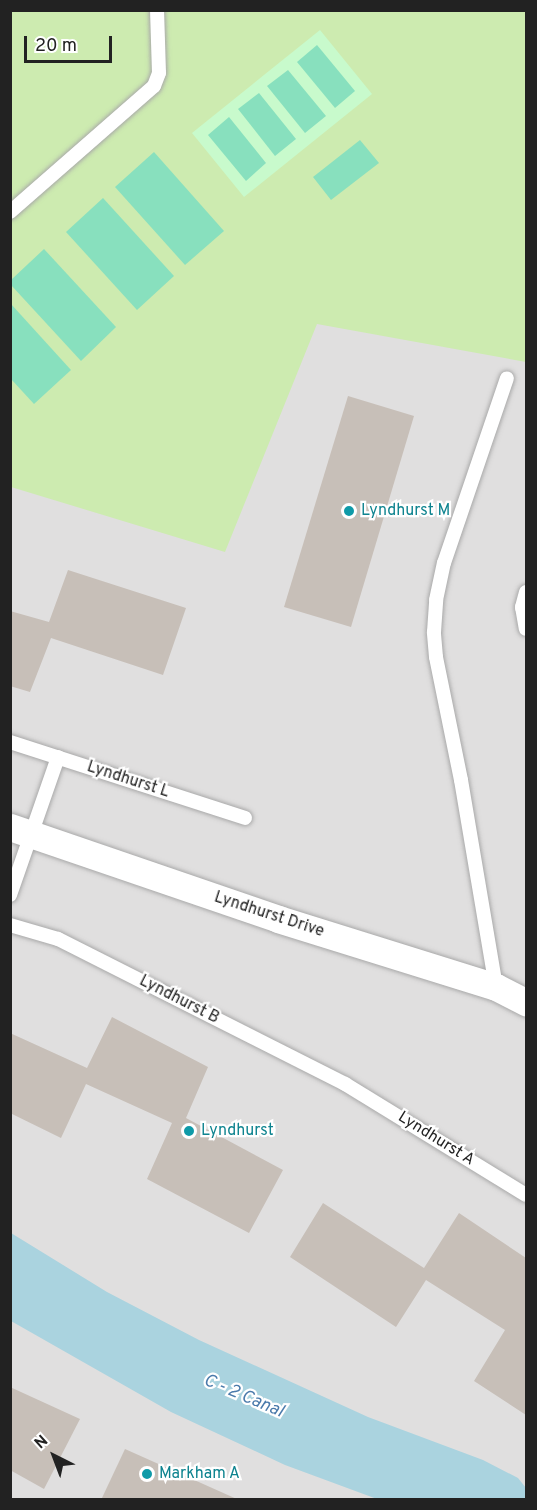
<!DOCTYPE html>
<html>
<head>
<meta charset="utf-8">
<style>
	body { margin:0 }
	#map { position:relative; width:537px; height:1510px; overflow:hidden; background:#f2efe9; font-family:Overpass,sans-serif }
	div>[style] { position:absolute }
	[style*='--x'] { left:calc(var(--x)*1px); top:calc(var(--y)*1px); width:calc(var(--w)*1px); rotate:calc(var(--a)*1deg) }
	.residential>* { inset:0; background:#e0dfdf }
	.grass>* { inset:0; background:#cdebb0 }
	.park>* { inset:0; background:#c8facc }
	.pitch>* { inset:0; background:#88e0be }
	.water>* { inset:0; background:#aad3df }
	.building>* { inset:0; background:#c7bfb8 }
	.roads { filter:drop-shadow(0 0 2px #a9a9a9) drop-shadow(0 0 2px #a9a9a9) }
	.lane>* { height:14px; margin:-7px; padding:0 7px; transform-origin:7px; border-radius:7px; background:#fff }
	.street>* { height:27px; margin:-13.5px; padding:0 13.5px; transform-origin:13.5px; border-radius:13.5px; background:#fff }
	.dots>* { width:16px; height:16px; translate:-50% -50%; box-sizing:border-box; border:3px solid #fff; border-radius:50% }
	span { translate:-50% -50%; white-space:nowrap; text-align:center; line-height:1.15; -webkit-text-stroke:4.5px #fff; paint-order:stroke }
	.culture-label { font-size:16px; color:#0d838f }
	.left { translate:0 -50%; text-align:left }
	.street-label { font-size:16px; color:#222 }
	.water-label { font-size:18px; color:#4a7aab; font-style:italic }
	.frame { position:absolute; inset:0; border:12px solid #222; pointer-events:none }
	.north { position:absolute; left:24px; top:1426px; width:60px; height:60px; -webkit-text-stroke:4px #fff; paint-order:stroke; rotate:318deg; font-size:16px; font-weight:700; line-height:24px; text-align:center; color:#222 }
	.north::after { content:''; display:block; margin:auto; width:21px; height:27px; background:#222; clip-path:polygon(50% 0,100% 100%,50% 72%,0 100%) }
	.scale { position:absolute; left:24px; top:36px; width:88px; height:27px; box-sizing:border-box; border:3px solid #222; border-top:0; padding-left:8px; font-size:18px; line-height:21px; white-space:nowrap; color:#222; -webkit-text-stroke:4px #fff; paint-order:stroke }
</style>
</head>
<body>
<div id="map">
	<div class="residential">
		<i style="clip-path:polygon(11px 11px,526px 11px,526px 1499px,11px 1499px)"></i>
	</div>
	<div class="grass">
		<i style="clip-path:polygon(10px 11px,526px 11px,526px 362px,317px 324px,225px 552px,11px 487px)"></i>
	</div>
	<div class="park">
		<i style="clip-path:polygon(320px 30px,372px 94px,244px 197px,192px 133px)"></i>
	</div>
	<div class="pitch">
		<i style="clip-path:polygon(317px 45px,355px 91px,335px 108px,297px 62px)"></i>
		<i style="clip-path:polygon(288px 70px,326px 116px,305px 133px,267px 86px)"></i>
		<i style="clip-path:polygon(259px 93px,296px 139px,275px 156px,238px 109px)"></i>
		<i style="clip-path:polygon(229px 117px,266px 163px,246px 181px,208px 135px)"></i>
		<i style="clip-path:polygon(360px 140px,379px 163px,331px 200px,313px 177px)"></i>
		<i style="clip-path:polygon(154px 152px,224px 231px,185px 265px,115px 187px)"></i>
		<i style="clip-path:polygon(103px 198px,174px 276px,137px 310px,66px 232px)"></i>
		<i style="clip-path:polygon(44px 249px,116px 327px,81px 361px,11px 285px,11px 280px)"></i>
		<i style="clip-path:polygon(11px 304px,71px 370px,34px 404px,11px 379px)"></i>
	</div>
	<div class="water">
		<i style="clip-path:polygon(11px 1233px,107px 1292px,199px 1340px,368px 1417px,483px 1460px,518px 1478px,526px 1488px,526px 1499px,377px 1499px,285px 1465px,171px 1412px,11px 1321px)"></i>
	</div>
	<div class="building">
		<i style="clip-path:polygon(348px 396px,414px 416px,351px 627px,284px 607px)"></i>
		<i style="clip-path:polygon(68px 570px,186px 608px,163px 675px,51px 638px,30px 692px,10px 686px,10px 611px,49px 622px)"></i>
		<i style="clip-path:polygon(112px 1017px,208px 1067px,186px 1118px,283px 1170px,249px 1233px,147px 1179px,172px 1123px,86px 1084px,61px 1138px,10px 1113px,10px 1033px,87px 1068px)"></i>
		<i style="clip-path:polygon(323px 1203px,424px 1268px,459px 1213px,526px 1258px,526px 1415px,474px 1381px,505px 1330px,426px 1280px,396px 1327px,290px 1257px)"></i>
		<i style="clip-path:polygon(10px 1387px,80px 1419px,44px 1489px,10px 1470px)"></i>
		<i style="clip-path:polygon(125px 1449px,239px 1500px,101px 1500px)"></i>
	</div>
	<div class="roads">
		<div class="lane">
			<i style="--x:10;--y:212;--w:191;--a:-41.2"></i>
			<i style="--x:154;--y:86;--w:14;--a:-69"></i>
			<i style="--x:159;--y:73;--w:63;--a:-91.8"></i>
			<i style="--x:526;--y:592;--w:16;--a:105"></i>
			<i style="--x:522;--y:607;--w:22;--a:80"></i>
			<i style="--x:10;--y:742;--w:247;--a:17.9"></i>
			<i style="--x:10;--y:895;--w:146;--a:-70.8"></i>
			<i style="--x:10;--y:925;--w:50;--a:16.3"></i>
			<i style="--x:58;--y:939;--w:322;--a:26.8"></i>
			<i style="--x:345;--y:1084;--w:212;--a:31.5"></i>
			<i style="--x:496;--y:987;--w:210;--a:-99.6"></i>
			<i style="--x:461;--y:780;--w:126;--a:-101.5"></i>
			<i style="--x:436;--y:657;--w:25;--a:-95"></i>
			<i style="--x:434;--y:632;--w:32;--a:-86"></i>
			<i style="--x:436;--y:600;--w:38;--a:-78"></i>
			<i style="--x:444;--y:563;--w:195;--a:-71.2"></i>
		</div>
		<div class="street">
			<i style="--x:10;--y:827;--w:283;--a:18.9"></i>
			<i style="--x:278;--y:919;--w:228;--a:17.3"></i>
			<i style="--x:496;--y:987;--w:34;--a:27"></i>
		</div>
	</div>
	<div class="dots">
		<i style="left:349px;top:511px;background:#0f9aa8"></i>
		<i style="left:189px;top:1131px;background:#0f9aa8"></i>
		<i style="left:147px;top:1474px;background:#0f9aa8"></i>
	</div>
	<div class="culture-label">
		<span class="left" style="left:361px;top:511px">Lyndhurst M</span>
		<span class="left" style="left:201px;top:1131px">Lyndhurst</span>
		<span class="left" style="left:159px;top:1474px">Markham A</span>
	</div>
	<div class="street-label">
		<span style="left:128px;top:780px;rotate:18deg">Lyndhurst L</span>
		<span style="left:269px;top:915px;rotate:18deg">Lyndhurst Drive</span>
		<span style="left:179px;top:1000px;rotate:27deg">Lyndhurst B</span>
		<span style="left:436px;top:1139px;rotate:32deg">Lyndhurst A</span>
	</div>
	<div class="water-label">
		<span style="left:243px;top:1397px;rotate:23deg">C - 2 Canal</span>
	</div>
	<div class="frame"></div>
	<div class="north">N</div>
	<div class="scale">20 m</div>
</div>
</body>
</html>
